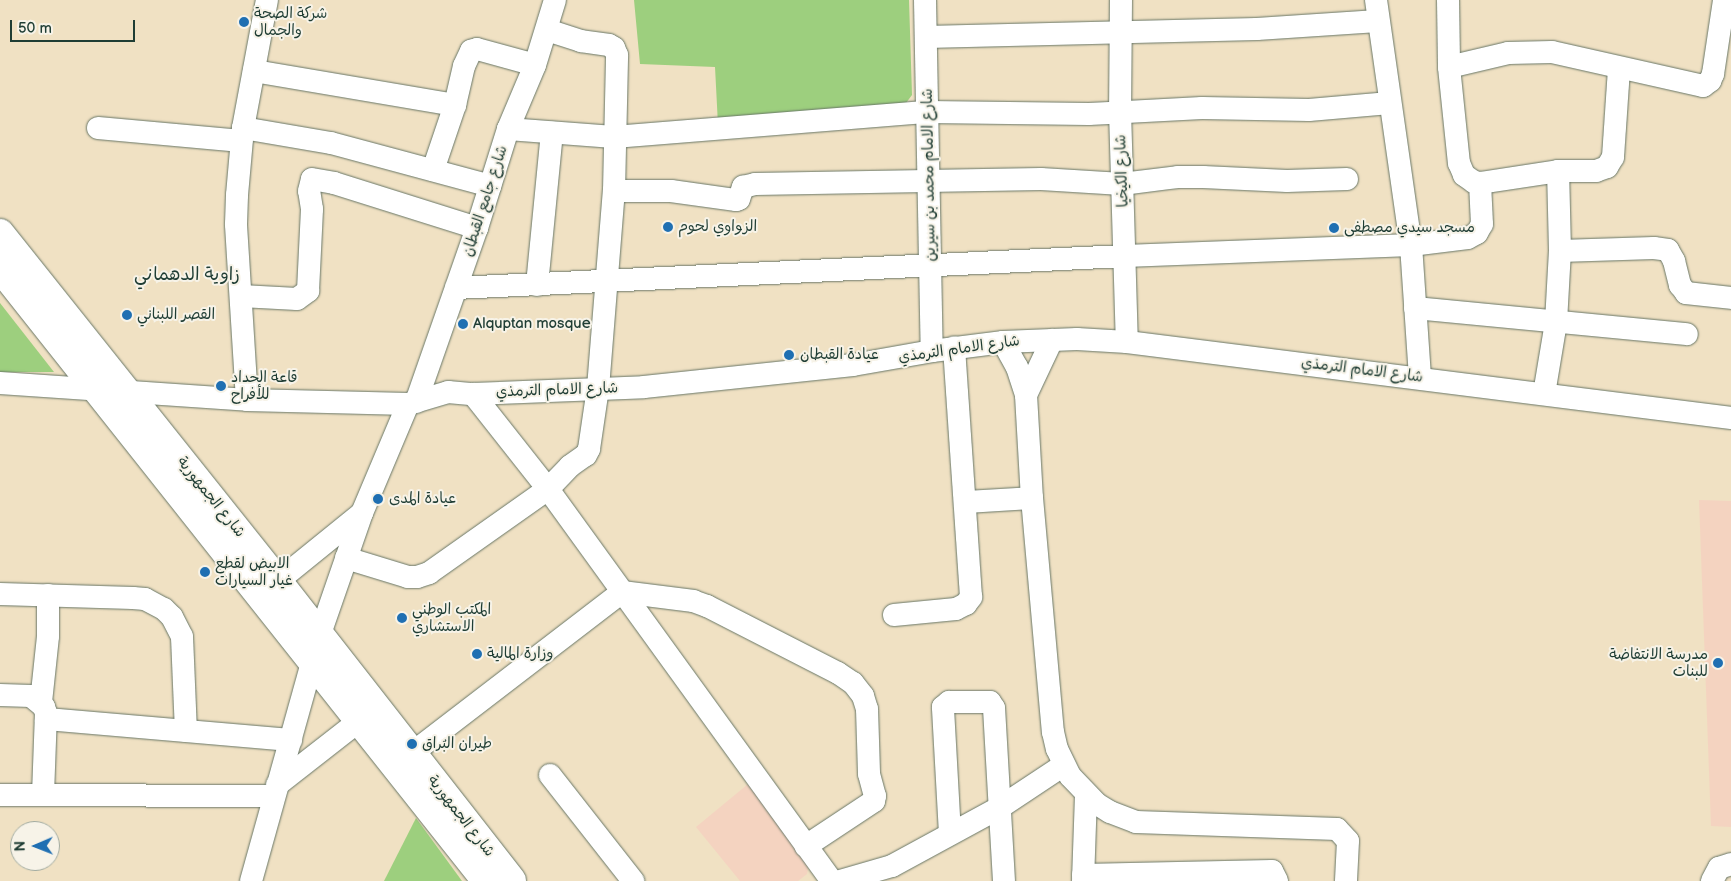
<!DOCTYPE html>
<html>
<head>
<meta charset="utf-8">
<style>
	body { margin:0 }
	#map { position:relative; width:1731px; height:881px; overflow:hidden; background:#f0e1c3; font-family:"Balsamiq Sans","Playpen Sans Arabic",sans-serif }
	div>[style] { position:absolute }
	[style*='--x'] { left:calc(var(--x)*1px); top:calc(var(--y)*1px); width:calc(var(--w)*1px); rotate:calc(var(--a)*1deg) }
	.built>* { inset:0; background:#f4d3c0 }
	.green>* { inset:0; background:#9dcf7e }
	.roads { filter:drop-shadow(0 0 1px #687666) drop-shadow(0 0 1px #687666) }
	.minor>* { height:22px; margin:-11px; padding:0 11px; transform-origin:11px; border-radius:11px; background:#fff }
	.major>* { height:28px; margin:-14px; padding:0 14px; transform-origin:14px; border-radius:14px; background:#fff }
	.dots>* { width:14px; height:14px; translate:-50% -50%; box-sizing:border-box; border:2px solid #f7f3e8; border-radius:50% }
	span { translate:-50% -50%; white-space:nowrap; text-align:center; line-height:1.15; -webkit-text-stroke:4px #f7f3e8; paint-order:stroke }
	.poi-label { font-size:15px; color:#1f3d34 }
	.left { translate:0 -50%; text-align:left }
	.right { translate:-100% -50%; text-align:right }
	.street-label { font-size:15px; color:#1f3d34 }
	.quarter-label { font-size:18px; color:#1f3d34 }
	.north { position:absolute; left:10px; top:821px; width:50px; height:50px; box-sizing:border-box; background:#f7f3e8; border:1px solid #a1aaa0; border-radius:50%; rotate:269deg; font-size:14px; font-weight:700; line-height:20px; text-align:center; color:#1f3d34 }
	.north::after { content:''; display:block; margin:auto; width:18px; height:22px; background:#1f6fb2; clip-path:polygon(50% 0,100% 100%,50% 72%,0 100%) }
	.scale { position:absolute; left:10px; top:20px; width:125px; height:22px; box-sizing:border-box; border:2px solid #1f3d34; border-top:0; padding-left:6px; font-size:15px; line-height:18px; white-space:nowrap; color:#1f3d34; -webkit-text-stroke:4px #f7f3e8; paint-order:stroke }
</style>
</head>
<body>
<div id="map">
	<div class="built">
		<i style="clip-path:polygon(1699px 500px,1731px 501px,1731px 827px,1711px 826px)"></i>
		<i style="clip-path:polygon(759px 775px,812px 842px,807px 874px,798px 881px,740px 881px,696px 827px)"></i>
	</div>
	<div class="green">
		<i style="clip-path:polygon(634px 0,909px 0,912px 95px,897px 115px,718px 125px,715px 67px,640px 64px)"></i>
		<i style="clip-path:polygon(0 303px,54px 372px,0 372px)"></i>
		<i style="clip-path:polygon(416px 818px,462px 881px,384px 881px)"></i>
	</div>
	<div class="roads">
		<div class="minor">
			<i style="--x:925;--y:0;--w:351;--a:88.9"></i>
			<i style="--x:1121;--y:0;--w:111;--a:90.5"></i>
			<i style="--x:1120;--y:111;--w:231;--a:88.3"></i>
			<i style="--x:1376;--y:0;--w:247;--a:81.9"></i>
			<i style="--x:1411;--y:245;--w:132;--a:86.1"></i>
			<i style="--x:1448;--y:0;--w:67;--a:89.1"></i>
			<i style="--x:1449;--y:67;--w:97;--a:84.1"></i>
			<i style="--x:1459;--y:163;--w:13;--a:67"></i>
			<i style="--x:1464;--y:175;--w:12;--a:35"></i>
			<i style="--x:1474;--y:182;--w:6;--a:9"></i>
			<i style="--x:1480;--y:183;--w:79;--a:-8.7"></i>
			<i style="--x:1558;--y:171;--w:38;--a:0"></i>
			<i style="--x:1596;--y:171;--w:12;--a:-20"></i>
			<i style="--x:1607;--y:167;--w:12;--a:-59"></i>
			<i style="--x:1613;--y:157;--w:89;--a:-86.1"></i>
			<i style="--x:926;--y:37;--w:331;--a:-1.4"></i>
			<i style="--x:1257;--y:29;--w:121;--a:-3.8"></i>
			<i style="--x:1449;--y:67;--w:61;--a:-13.3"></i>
			<i style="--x:1508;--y:53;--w:44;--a:-1.3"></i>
			<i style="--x:1552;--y:52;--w:155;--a:12.7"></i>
			<i style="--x:1703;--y:86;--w:9;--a:-36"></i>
			<i style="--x:1710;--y:81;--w:8;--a:-67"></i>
			<i style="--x:1713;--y:74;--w:75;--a:-81.5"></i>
			<i style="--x:254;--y:71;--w:204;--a:9.6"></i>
			<i style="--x:98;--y:128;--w:144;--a:5.2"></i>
			<i style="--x:243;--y:128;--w:89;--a:9.7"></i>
			<i style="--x:331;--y:143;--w:165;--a:15.1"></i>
			<i style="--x:508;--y:129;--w:106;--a:4.3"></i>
			<i style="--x:614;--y:137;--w:315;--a:-4.6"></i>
			<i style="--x:928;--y:112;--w:161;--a:0.7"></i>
			<i style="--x:1089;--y:114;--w:113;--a:-3"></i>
			<i style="--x:1202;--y:108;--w:107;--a:1.1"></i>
			<i style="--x:1309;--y:110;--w:81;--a:-4.9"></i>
			<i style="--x:433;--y:170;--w:69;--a:-71.3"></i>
			<i style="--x:455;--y:105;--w:40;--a:-77"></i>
			<i style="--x:464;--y:66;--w:17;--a:-65"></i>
			<i style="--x:471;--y:51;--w:6;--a:-18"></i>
			<i style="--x:477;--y:49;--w:60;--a:15.4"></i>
			<i style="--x:614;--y:191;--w:57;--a:0"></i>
			<i style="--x:671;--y:191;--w:66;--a:7.9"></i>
			<i style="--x:736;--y:200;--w:3;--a:-18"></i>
			<i style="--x:739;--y:199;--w:13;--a:-72"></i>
			<i style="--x:743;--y:187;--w:12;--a:-14"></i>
			<i style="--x:755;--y:184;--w:286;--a:-1"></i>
			<i style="--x:1041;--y:179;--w:81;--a:3.5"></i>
			<i style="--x:1122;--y:184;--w:56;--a:-7.1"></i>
			<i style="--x:1178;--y:177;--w:25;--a:0"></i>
			<i style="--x:1203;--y:177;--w:84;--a:2.7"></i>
			<i style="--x:1287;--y:181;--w:60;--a:-1.9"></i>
			<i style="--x:1560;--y:251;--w:94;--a:-1.8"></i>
			<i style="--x:1654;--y:248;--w:14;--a:8"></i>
			<i style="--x:1668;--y:250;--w:13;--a:61"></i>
			<i style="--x:1674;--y:261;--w:25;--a:76"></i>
			<i style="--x:1680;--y:285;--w:10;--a:53"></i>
			<i style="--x:1686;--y:293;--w:45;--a:6.3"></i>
			<i style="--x:537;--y:285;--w:153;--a:-84.4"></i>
			<i style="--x:456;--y:288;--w:670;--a:-2.74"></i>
			<i style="--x:1125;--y:256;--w:286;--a:-2.2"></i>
			<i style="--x:1411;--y:245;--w:57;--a:-7"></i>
			<i style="--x:1468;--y:238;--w:10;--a:-29"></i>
			<i style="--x:1477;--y:233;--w:10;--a:-61"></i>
			<i style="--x:1482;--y:224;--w:41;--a:-92.8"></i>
			<i style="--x:241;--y:296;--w:56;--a:3.1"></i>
			<i style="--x:297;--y:299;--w:14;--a:-36"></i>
			<i style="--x:308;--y:291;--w:82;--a:-87.2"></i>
			<i style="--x:312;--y:209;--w:18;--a:-99"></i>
			<i style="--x:309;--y:191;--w:12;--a:-76"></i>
			<i style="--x:312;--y:179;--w:22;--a:10"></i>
			<i style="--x:334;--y:183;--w:150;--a:17.5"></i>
			<i style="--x:1415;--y:308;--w:273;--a:5.5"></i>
			<i style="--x:1003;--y:342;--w:29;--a:61"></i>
			<i style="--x:1017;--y:367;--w:29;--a:72"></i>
			<i style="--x:1026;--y:395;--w:103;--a:86.7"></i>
			<i style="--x:1032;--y:498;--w:235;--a:84.9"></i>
			<i style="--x:1053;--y:732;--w:17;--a:77"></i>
			<i style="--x:1057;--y:749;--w:30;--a:64"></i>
			<i style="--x:1070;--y:776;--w:39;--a:46"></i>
			<i style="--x:1097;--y:804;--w:15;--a:32"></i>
			<i style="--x:1110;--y:812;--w:28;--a:21"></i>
			<i style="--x:1136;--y:822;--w:201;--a:2"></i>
			<i style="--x:1337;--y:829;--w:16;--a:47"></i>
			<i style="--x:1348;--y:841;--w:40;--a:92.9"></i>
			<i style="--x:0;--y:383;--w:248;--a:3.9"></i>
			<i style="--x:247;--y:400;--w:161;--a:1.4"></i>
			<i style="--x:408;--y:404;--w:42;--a:-16.7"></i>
			<i style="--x:448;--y:392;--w:25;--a:5"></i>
			<i style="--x:473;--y:394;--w:171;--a:-2.3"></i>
			<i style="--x:644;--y:387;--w:210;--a:-6"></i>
			<i style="--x:853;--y:365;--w:80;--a:-10"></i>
			<i style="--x:932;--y:351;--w:72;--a:-7.2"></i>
			<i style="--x:1003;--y:342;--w:74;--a:-2.3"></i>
			<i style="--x:1077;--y:339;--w:50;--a:3.4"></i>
			<i style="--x:1127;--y:342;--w:609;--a:7.17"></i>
			<i style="--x:473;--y:394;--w:121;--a:51.7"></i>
			<i style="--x:548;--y:489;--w:484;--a:54.1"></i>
			<i style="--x:1544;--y:394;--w:73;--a:-80.5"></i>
			<i style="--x:1556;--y:322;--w:71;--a:-86.8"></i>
			<i style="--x:1560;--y:251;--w:80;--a:-91.4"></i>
			<i style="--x:1026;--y:395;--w:61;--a:-64.7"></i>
			<i style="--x:247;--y:400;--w:176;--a:-93.6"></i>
			<i style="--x:236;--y:224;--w:29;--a:-88"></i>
			<i style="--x:237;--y:195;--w:67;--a:-84.9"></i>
			<i style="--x:243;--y:128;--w:130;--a:-79.4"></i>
			<i style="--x:416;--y:402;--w:184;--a:-70.7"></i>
			<i style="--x:477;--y:228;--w:104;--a:-72.6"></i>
			<i style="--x:508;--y:129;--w:69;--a:-67.1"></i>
			<i style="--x:535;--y:65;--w:68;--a:-72.9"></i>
			<i style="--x:965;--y:502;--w:67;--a:-3.4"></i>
			<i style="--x:346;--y:558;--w:65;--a:17"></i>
			<i style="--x:408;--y:577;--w:9;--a:0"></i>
			<i style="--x:417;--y:577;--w:13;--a:-18"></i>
			<i style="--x:429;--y:573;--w:146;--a:-35.2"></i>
			<i style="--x:548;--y:489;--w:32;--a:-46"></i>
			<i style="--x:570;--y:466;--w:19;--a:-35"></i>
			<i style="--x:586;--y:455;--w:7;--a:-63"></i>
			<i style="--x:589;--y:449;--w:62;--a:-81.6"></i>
			<i style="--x:598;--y:388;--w:198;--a:-85.4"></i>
			<i style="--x:614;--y:191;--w:136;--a:-88.7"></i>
			<i style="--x:617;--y:55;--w:8;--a:-113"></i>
			<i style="--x:614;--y:48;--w:6;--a:-149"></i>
			<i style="--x:609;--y:45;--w:28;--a:-172"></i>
			<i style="--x:581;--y:41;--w:36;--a:-162"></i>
			<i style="--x:278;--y:581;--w:108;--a:-39"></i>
			<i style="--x:0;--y:594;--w:133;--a:1.7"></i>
			<i style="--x:133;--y:598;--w:12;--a:5"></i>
			<i style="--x:145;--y:599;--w:21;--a:28"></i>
			<i style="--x:164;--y:609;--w:11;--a:45"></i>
			<i style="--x:172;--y:617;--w:22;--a:63"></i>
			<i style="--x:182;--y:637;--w:94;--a:87.6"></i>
			<i style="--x:894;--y:615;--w:62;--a:-5.5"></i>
			<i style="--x:956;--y:609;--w:11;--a:-27"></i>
			<i style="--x:966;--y:604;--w:9;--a:-54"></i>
			<i style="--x:971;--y:597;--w:250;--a:-93.9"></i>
			<i style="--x:0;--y:695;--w:31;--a:2"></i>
			<i style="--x:31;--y:696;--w:17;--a:40"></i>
			<i style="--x:44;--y:707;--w:6;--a:72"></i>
			<i style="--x:46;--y:713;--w:82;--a:92.1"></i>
			<i style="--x:41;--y:702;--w:66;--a:-83.9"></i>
			<i style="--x:48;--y:636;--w:41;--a:-90"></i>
			<i style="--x:46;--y:719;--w:246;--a:4.9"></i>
			<i style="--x:411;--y:754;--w:266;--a:-37.5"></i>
			<i style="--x:622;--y:592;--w:72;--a:7.2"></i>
			<i style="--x:693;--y:601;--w:15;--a:20"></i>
			<i style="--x:707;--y:606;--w:147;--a:27.1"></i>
			<i style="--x:838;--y:673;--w:18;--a:34"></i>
			<i style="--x:853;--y:683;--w:16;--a:52"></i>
			<i style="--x:863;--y:696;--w:14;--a:73"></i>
			<i style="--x:867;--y:709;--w:65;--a:88.2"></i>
			<i style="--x:869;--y:774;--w:23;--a:75"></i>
			<i style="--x:875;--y:796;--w:5;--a:101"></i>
			<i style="--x:874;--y:801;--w:82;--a:146.5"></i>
			<i style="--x:550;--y:775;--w:135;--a:51.9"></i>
			<i style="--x:277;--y:785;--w:122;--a:-38"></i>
			<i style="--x:0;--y:795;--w:274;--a:0.2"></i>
			<i style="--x:950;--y:834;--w:127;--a:-93.2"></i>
			<i style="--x:943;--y:707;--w:8;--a:-40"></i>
			<i style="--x:949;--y:702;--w:41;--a:0"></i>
			<i style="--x:990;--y:702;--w:7;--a:56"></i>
			<i style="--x:994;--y:708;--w:173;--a:86.7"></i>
			<i style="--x:1083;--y:875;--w:189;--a:-1.2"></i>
			<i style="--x:1272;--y:871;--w:11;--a:63"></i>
			<i style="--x:251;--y:881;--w:256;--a:-74.4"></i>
			<i style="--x:320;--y:634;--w:128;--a:-70.9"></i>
			<i style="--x:362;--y:513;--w:118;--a:-67.1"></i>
			<i style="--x:840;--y:881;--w:54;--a:-16.1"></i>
			<i style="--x:892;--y:866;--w:122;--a:-28.5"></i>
			<i style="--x:999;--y:808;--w:78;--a:-33.5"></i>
			<i style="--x:1083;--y:881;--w:86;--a:-88"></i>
			<i style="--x:1712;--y:881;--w:15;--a:-62"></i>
			<i style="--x:1719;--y:868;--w:13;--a:-18"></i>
		</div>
		<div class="major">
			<i style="--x:0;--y:233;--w:445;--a:51.4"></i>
			<i style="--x:278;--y:581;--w:380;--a:52"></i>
			<i style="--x:0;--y:268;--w:782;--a:51.59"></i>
		</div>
	</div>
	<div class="dots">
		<i style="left:244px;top:22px;background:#1f6fb2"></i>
		<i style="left:668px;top:227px;background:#1f6fb2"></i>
		<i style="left:1334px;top:228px;background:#1f6fb2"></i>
		<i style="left:127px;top:315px;background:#1f6fb2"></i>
		<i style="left:463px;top:324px;background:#1f6fb2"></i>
		<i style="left:789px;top:355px;background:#1f6fb2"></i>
		<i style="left:221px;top:386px;background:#1f6fb2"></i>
		<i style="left:378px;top:499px;background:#1f6fb2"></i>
		<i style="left:205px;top:572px;background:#1f6fb2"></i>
		<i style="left:402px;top:618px;background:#1f6fb2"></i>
		<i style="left:477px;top:654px;background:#1f6fb2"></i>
		<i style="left:1718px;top:663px;background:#1f6fb2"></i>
		<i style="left:412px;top:744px;background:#1f6fb2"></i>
	</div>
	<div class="poi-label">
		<span class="left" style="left:254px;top:22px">شركة الصحة<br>والجمال</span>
		<span class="left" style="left:678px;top:227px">الزواوي لحوم</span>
		<span class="left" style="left:1344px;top:228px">مسجد سيدي مصطفى</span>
		<span class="left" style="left:137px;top:315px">القصر اللبناني</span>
		<span class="left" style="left:473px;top:324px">Alquptan mosque</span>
		<span class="left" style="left:800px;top:355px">عيادة القبطان</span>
		<span class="left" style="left:231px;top:386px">قاعة الحداد<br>للأفراح</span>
		<span class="left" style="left:389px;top:499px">عيادة المدى</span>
		<span class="left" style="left:215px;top:572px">الابيض لقطع<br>غيار السيارات</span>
		<span class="left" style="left:412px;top:618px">المكتب الوطني<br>الاستشاري</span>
		<span class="left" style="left:487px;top:654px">وزارة المالية</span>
		<span class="right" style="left:1708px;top:663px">مدرسة الانتفاضة<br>للبنات</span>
		<span class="left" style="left:422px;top:744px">طيران البُراق</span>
	</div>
	<div class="street-label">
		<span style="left:1122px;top:171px;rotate:-92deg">شارع الكيخيا</span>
		<span style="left:929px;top:175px;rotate:-91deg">شارع الامام محمد بن سيرين</span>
		<span style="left:485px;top:201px;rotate:-72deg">شارع جامع القبطان</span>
		<span style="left:959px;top:349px;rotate:-8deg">شارع الامام الترمذي</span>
		<span style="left:1362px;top:370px;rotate:7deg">شارع الامام الترمذي</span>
		<span style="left:557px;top:390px;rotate:-2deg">شارع الامام الترمذي</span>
		<span style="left:211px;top:497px;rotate:51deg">شارع الجمهورية</span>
		<span style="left:461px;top:816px;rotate:52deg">شارع الجمهورية</span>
	</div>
	<div class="quarter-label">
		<span style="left:187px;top:275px">زاوية الدهماني</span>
	</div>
	<div class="north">N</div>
	<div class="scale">50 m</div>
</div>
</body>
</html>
